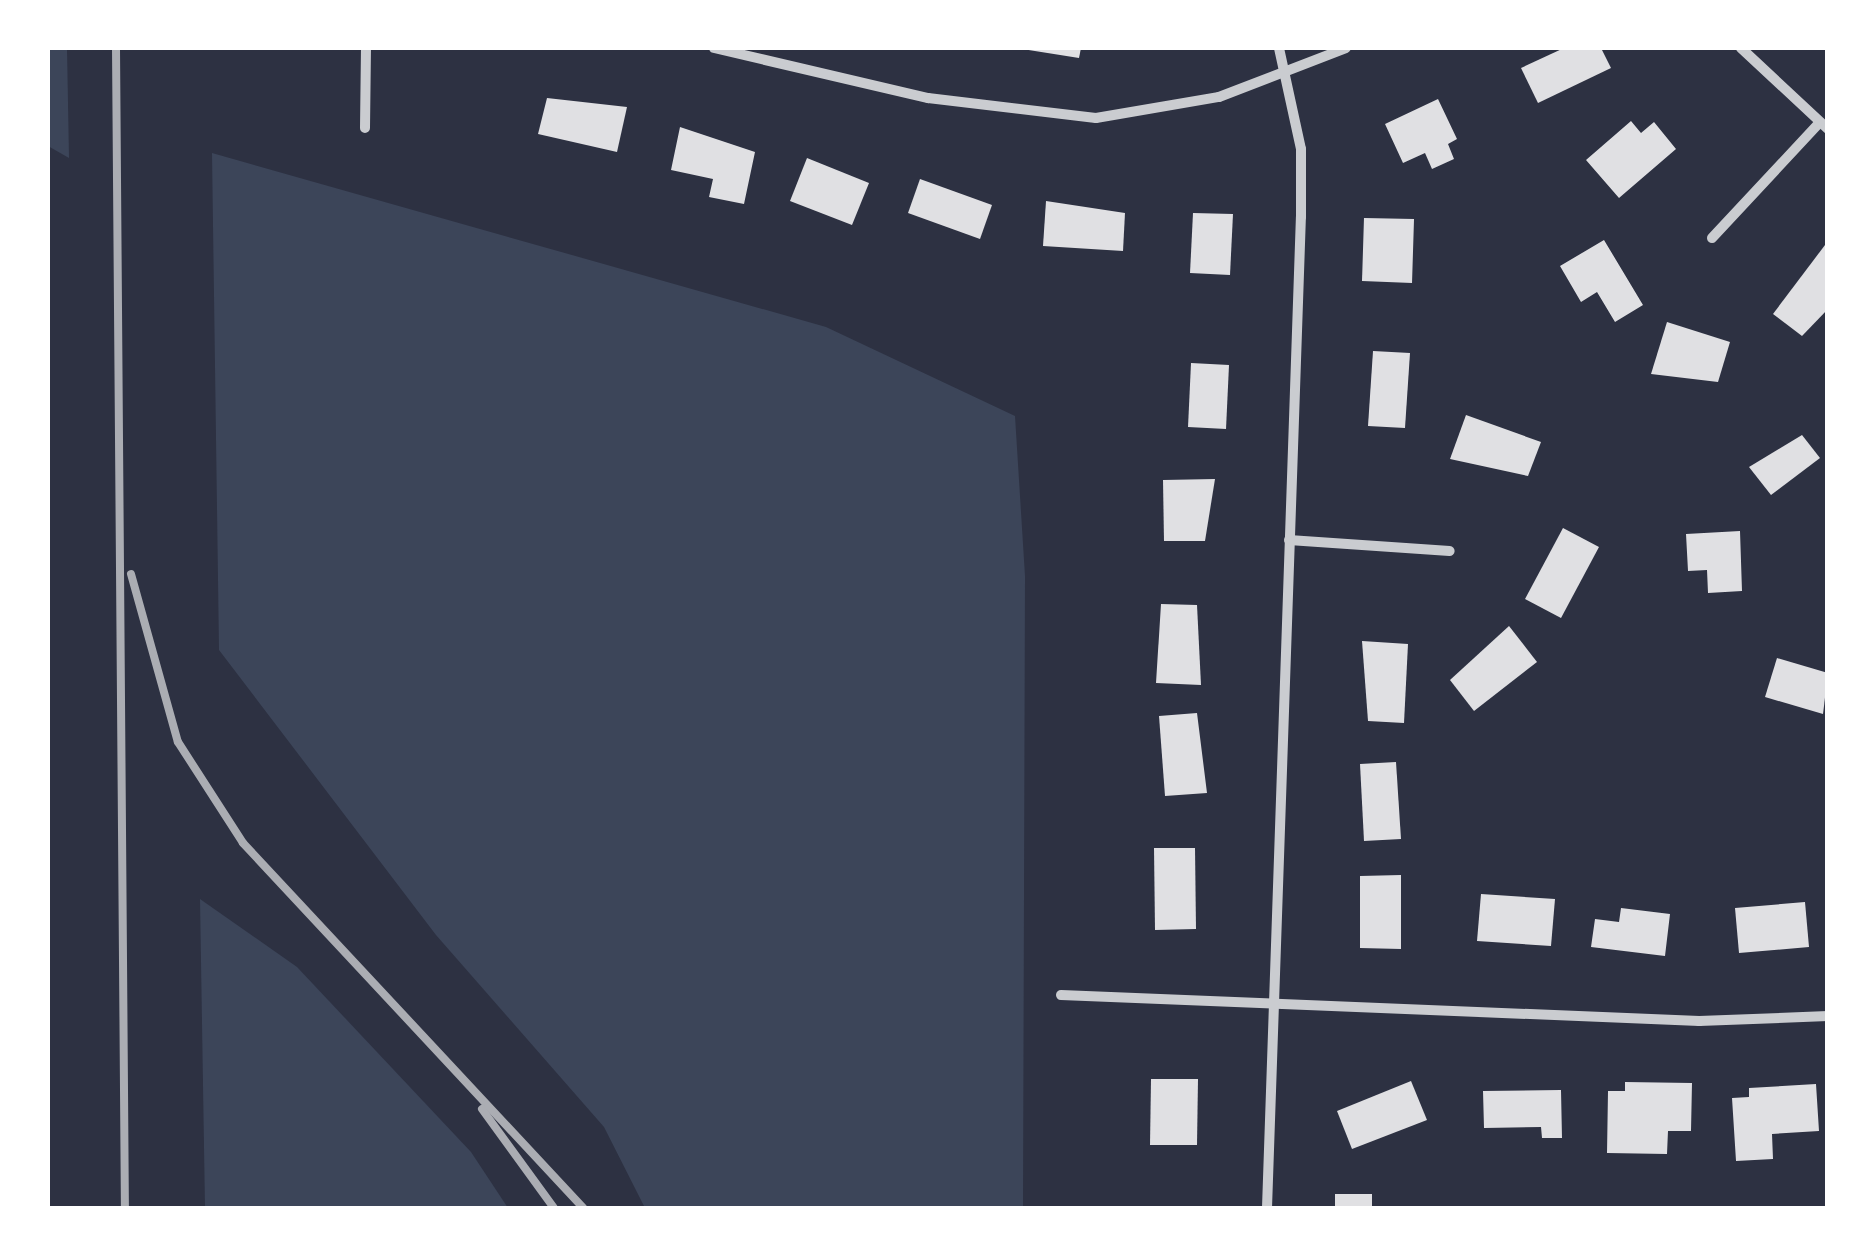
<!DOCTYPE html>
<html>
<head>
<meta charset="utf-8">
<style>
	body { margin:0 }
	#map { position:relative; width:1875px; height:1256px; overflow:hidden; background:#2d3142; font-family:"Asap Condensed",sans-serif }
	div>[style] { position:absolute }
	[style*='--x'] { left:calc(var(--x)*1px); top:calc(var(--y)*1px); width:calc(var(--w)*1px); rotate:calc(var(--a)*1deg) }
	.green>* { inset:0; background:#3c4559 }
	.building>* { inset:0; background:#e0e0e3 }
	.minor>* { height:10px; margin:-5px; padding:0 5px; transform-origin:5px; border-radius:5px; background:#caccd0 }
	.rail>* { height:8px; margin:-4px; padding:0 4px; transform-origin:4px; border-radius:4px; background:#abadb3 }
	span { translate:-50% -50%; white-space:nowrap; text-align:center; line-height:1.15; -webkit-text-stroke:9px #fff; paint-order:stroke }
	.frame { position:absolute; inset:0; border:50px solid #fff; pointer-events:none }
</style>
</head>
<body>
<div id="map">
	<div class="green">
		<i style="clip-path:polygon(48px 48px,67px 48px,69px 158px,48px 146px)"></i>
		<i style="clip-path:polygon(212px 153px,826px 327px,1015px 416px,1025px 576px,1023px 1208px,645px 1208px,604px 1127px,436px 935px,219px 650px)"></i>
		<i style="clip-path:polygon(200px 899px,297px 967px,471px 1152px,508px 1208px,205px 1208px)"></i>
	</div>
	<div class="building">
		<i style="clip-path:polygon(1016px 48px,1081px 48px,1079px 58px)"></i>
		<i style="clip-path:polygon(1564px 48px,1601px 48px,1611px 68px,1538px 103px,1521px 68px)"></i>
		<i style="clip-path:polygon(547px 98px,627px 107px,617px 152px,538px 134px)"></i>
		<i style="clip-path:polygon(1438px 99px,1457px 139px,1448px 144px,1454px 159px,1432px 169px,1425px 153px,1403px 163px,1385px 124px)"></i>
		<i style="clip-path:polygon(1631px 121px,1641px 133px,1654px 122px,1676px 149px,1619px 198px,1586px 160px)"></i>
		<i style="clip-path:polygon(680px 127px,755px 152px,744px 204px,709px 197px,713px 179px,671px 170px)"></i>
		<i style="clip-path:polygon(807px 158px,869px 183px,852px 225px,790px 201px)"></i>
		<i style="clip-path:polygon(920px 179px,992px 205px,980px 239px,908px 213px)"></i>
		<i style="clip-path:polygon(1046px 201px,1125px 213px,1123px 251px,1043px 246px)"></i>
		<i style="clip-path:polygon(1193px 213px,1233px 214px,1230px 275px,1190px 273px)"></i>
		<i style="clip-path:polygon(1364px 218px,1414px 219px,1412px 283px,1362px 281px)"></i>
		<i style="clip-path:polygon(1604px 240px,1643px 305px,1615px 322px,1597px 292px,1581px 302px,1560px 266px)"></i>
		<i style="clip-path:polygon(1825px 245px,1828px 309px,1802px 336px,1773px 314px)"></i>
		<i style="clip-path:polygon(1667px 322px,1730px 342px,1718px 382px,1651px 374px)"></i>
		<i style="clip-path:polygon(1373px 351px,1410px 353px,1405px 428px,1368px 426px)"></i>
		<i style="clip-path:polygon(1191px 363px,1229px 365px,1226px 429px,1188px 427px)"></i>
		<i style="clip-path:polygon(1466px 415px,1541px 442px,1528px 476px,1450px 459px)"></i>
		<i style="clip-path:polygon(1802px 435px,1820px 458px,1771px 495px,1749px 467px)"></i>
		<i style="clip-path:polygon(1215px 479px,1205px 541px,1164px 541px,1163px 480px)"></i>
		<i style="clip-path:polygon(1563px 528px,1599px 547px,1561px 618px,1525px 599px)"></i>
		<i style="clip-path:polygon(1740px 531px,1742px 591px,1708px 593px,1707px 570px,1688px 571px,1686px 534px)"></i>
		<i style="clip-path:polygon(1161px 604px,1197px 605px,1201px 685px,1156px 683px)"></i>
		<i style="clip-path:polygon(1509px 626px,1537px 662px,1474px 711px,1450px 680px)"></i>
		<i style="clip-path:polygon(1362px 641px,1408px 644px,1404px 723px,1368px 721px)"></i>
		<i style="clip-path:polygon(1777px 658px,1828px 673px,1823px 714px,1765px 697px)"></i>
		<i style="clip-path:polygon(1197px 713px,1207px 793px,1165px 796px,1159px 716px)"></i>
		<i style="clip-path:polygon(1396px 762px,1401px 839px,1364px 841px,1360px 764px)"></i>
		<i style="clip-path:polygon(1154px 848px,1195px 848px,1196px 929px,1155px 930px)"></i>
		<i style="clip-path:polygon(1401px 875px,1401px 949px,1360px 948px,1360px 876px)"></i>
		<i style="clip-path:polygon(1481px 894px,1555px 899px,1551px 946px,1477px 941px)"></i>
		<i style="clip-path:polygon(1805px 902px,1809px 947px,1739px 953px,1735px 908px)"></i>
		<i style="clip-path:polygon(1621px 908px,1670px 914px,1665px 956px,1591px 947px,1595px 919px,1619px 922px)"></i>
		<i style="clip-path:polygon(1151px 1079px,1198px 1079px,1197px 1145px,1150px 1145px)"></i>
		<i style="clip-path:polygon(1411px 1081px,1427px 1120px,1352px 1149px,1337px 1111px)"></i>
		<i style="clip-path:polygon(1625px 1082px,1692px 1083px,1691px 1131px,1668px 1131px,1667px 1154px,1607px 1153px,1608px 1091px,1625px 1091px)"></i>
		<i style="clip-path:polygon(1816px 1084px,1819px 1131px,1772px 1134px,1773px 1159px,1736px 1161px,1732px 1098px,1749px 1097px,1749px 1088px)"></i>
		<i style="clip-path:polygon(1561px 1090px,1562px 1138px,1542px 1138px,1541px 1127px,1484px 1128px,1483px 1091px)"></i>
		<i style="clip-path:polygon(1335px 1194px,1372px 1194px,1372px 1208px,1335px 1208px)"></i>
	</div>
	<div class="minor">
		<i style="--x:714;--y:48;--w:220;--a:13.2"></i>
		<i style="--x:928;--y:98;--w:169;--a:6.8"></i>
		<i style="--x:1096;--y:118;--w:125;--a:-9.7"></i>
		<i style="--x:1219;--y:97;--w:136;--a:-21.1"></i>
		<i style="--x:1741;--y:48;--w:119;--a:43"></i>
		<i style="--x:365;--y:128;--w:80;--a:-89.3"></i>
		<i style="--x:1712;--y:238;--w:158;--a:-47"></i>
		<i style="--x:1289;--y:540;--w:161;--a:3.9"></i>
		<i style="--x:1061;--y:995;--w:639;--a:2.33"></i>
		<i style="--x:1699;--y:1021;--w:129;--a:-2.2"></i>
		<i style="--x:1267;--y:1208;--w:992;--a:-88.04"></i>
		<i style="--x:1301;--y:217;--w:68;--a:-90"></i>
		<i style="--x:1301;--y:149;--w:103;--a:-102.3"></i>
	</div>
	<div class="rail">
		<i style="--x:116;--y:48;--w:1160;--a:89.56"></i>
		<i style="--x:131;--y:574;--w:174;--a:74.4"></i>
		<i style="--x:178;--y:742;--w:120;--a:57.2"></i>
		<i style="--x:243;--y:843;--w:499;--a:47"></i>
		<i style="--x:482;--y:1109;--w:122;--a:54"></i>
	</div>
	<div class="frame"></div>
</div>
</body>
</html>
